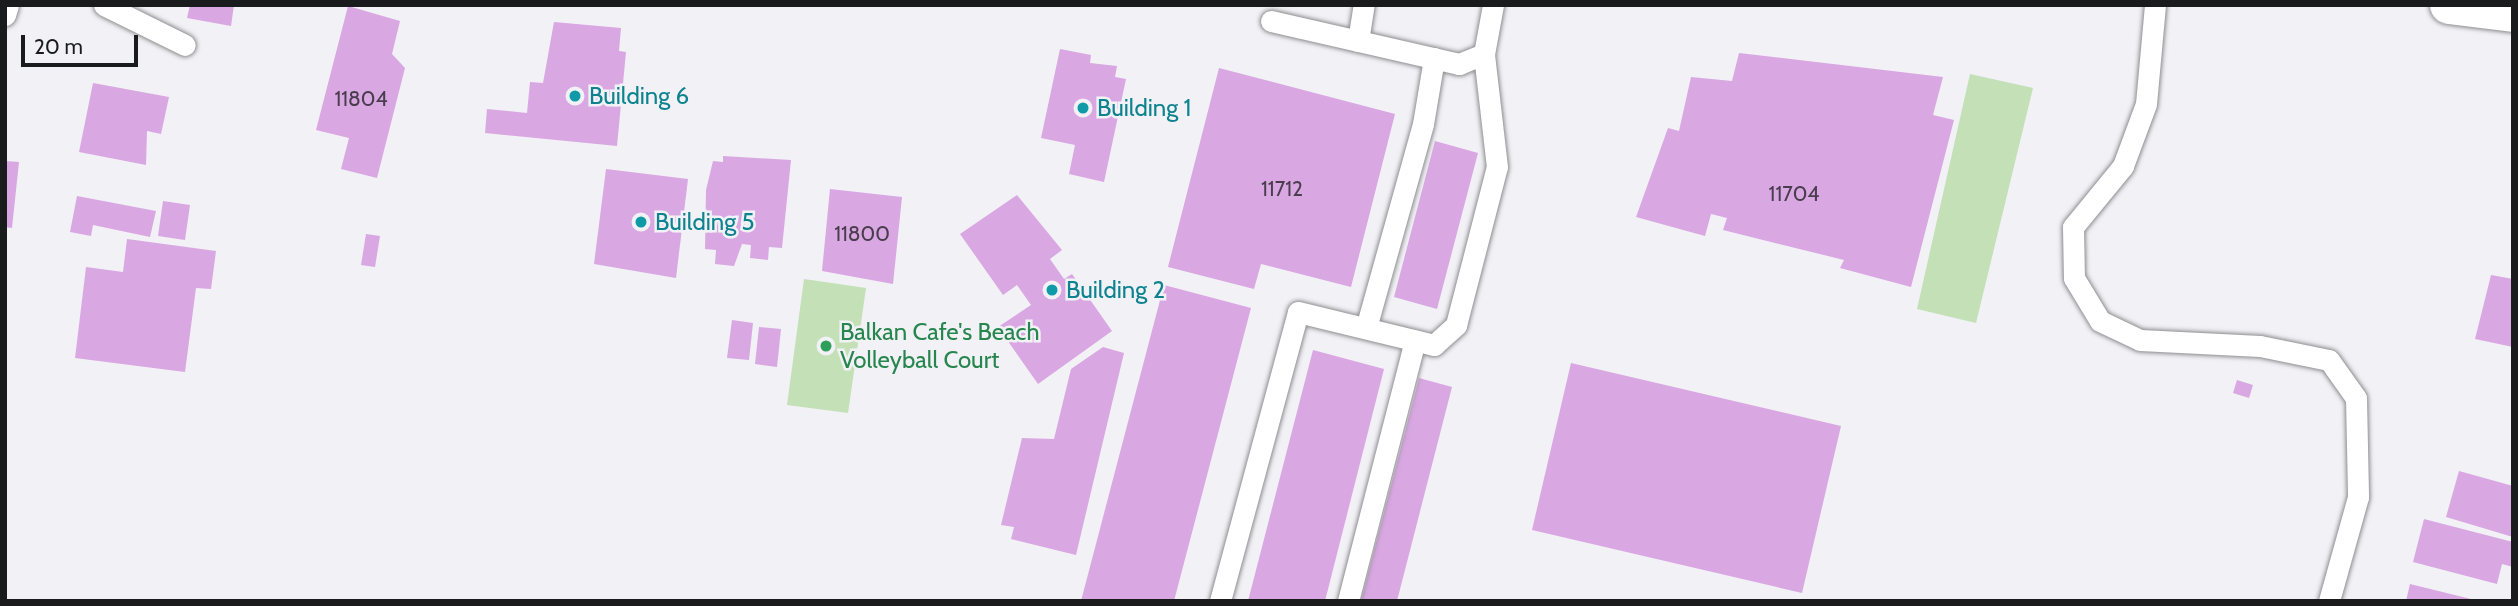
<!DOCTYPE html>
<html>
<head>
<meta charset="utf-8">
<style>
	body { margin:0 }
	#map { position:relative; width:2518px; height:606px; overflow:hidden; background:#f1f1f6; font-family:Cabin,sans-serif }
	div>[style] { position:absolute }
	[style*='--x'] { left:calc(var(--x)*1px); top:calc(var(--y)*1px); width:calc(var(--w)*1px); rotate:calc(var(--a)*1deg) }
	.green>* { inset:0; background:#c4e0b6 }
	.building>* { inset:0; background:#d9a7e2 }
	.roads { filter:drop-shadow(0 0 2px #8e8e92) drop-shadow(0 0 2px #8e8e92) }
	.service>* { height:21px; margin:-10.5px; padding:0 10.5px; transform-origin:10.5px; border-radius:10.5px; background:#fff }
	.primary>* { height:38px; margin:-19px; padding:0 19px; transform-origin:19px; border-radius:19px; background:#fff }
	.dots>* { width:19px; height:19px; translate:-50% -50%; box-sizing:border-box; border:4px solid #f1f1f6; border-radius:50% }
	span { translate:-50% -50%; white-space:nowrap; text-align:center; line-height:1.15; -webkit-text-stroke:5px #f1f1f6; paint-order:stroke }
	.number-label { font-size:21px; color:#4a3e4e }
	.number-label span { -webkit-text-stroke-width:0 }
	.culture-label { font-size:24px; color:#0d838f }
	.left { translate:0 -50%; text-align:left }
	.leisure-label { font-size:24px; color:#27864d }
	.frame { position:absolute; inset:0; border:7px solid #1a1b1c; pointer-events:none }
	.scale { position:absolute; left:21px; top:35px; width:117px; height:32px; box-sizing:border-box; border:4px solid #1a1b1c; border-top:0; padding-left:9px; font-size:21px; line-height:24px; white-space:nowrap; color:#1a1b1c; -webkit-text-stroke:5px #f1f1f6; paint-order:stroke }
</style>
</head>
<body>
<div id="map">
	<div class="green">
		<i style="clip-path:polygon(1970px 74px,2033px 88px,1976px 323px,1917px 309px)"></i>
		<i style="clip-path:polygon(804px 279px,866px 288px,848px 413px,787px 405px)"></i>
	</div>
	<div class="building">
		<i style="clip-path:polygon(190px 5px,234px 5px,231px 26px,187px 18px)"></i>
		<i style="clip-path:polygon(348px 6px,400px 21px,392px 54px,405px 68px,377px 178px,341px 169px,349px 138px,316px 130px)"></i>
		<i style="clip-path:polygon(554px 22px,621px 28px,619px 51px,626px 52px,617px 146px,485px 133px,487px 109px,527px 113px,530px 82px,543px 83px)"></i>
		<i style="clip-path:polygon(1060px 49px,1091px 55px,1090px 63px,1117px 66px,1115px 77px,1126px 79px,1104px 182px,1069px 174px,1075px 145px,1041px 138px)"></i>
		<i style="clip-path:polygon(1739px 53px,1943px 77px,1933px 115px,1954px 120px,1911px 287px,1840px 268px,1844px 260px,1723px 230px,1727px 218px,1711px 214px,1705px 236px,1636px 217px,1668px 128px,1679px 131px,1691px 77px,1732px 81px)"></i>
		<i style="clip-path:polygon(1219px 68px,1395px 114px,1351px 287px,1261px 264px,1254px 289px,1168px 267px)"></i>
		<i style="clip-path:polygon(93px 83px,169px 97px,161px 134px,147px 131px,146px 165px,79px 152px)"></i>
		<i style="clip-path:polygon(1435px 141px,1478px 153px,1437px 309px,1394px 297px)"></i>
		<i style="clip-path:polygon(723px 156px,791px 160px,782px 248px,769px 247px,768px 260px,750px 258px,751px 245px,742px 244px,734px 266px,715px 264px,716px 250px,705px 249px,706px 190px,713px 161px,723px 162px)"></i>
		<i style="clip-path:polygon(5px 161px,19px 162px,12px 228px,5px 227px)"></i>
		<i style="clip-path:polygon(606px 169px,688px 179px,676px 278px,594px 264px)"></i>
		<i style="clip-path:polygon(830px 189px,902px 197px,893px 284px,822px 271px)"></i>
		<i style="clip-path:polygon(1017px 195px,1062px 250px,1050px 259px,1064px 279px,1072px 274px,1112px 331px,1038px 384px,998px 327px,1031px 305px,1017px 285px,1003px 295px,960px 234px)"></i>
		<i style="clip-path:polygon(77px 196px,156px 211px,150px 237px,93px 225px,91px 236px,70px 232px)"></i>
		<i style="clip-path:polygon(163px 201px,190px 205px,185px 240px,158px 236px)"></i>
		<i style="clip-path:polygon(366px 234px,380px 236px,375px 267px,361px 265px)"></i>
		<i style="clip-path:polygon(127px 239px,216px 251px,211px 289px,196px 288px,185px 372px,75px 358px,86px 267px,123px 272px)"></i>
		<i style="clip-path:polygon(2491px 275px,2513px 279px,2513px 347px,2475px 339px)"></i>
		<i style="clip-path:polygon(1164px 285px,1251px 308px,1174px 601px,1081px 601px)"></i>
		<i style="clip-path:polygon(732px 320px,753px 323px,749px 360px,727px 358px)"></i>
		<i style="clip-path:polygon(759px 327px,781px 329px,777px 367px,755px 364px)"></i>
		<i style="clip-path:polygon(1103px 347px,1124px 353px,1076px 555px,1011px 539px,1014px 527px,1001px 525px,1022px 438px,1054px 439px,1071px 369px)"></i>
		<i style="clip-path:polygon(1313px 350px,1384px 369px,1325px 601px,1248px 601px)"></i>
		<i style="clip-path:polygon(1571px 363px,1841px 426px,1802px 593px,1532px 530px)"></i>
		<i style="clip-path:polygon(1419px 378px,1452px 387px,1397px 601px,1361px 601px)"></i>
		<i style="clip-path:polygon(2237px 380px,2253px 385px,2249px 398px,2233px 393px)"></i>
		<i style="clip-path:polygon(2459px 471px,2513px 486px,2513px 537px,2446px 517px)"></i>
		<i style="clip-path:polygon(2424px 519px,2513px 542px,2513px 567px,2502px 564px,2497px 584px,2413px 562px)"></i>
		<i style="clip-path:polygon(2410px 584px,2475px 600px,2475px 601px,2406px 601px)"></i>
	</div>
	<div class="roads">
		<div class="service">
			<i style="--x:104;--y:5;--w:90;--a:26.3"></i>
			<i style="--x:2155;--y:5;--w:99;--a:95.2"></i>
			<i style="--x:2146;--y:104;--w:66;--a:110.4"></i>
			<i style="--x:2123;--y:166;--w:79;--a:129.3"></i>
			<i style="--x:2073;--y:227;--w:51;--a:88.9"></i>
			<i style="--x:2074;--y:278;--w:50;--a:58.8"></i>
			<i style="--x:2100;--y:321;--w:44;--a:25.4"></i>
			<i style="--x:2140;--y:340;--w:120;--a:2.9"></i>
			<i style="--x:2260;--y:346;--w:70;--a:11.5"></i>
			<i style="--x:2329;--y:360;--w:47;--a:54.6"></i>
			<i style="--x:2356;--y:398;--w:99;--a:88.8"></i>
			<i style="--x:2358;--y:497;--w:108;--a:105.6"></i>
			<i style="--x:5;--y:15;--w:10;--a:-73"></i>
			<i style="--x:1271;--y:21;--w:193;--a:12.9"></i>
			<i style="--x:1459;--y:64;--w:27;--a:-22"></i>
			<i style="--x:1484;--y:54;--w:50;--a:-79.6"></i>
			<i style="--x:1358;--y:41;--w:36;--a:-81"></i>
			<i style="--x:1366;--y:328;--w:212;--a:-74.4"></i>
			<i style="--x:1423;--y:124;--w:67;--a:-80.5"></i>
			<i style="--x:1220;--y:601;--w:299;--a:-74.9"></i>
			<i style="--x:1298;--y:312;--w:140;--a:13.6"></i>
			<i style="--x:1434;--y:345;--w:30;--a:-42"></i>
			<i style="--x:1456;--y:325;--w:163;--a:-75.5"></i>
			<i style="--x:1497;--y:167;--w:114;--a:-96.6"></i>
			<i style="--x:1348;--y:601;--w:269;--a:-75.6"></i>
		</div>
		<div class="primary">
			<i style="--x:2449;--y:5;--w:64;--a:7.1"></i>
		</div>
	</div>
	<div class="dots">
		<i style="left:575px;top:96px;background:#0f9aa8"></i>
		<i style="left:1083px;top:108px;background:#0f9aa8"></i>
		<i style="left:641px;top:222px;background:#0f9aa8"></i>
		<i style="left:1052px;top:290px;background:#0f9aa8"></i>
		<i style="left:826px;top:346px;background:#2e9e5b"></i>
	</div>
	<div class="number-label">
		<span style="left:361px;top:99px">11804</span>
		<span style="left:1282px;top:189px">11712</span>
		<span style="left:1794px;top:194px">11704</span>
		<span style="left:862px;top:234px">11800</span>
	</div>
	<div class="culture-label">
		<span class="left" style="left:589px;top:96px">Building 6</span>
		<span class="left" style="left:1097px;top:108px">Building 1</span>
		<span class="left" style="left:655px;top:222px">Building 5</span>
		<span class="left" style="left:1066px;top:290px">Building 2</span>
	</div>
	<div class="leisure-label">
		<span class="left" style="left:840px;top:346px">Balkan Cafe's Beach<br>Volleyball Court</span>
	</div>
	<div class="frame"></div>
	<div class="scale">20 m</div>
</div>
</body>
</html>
